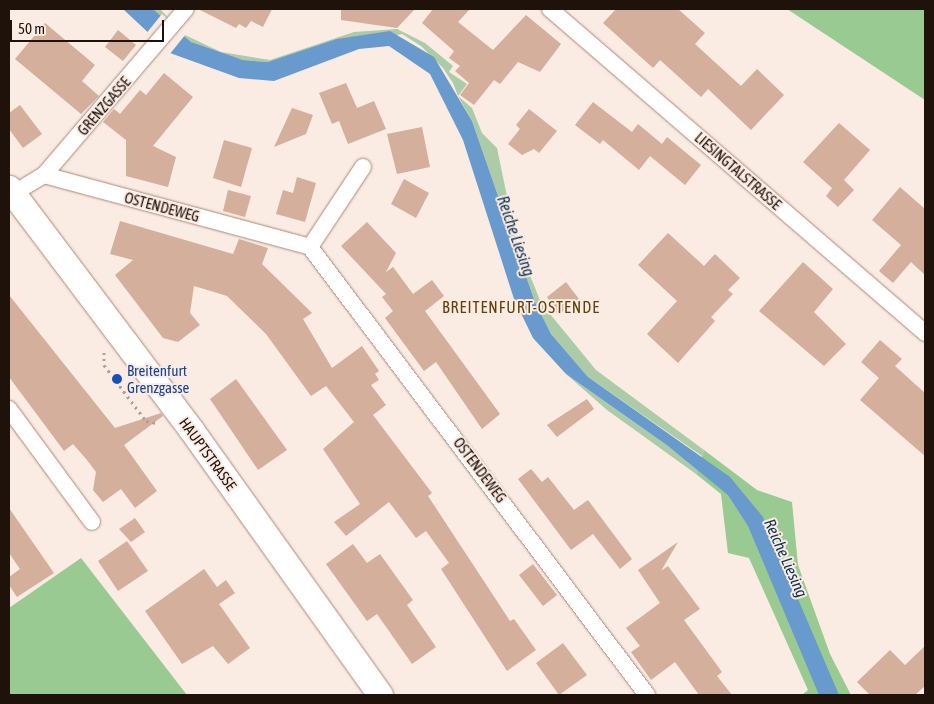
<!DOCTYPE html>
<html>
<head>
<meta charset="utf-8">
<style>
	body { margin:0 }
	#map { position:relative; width:934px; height:704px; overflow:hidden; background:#faebe3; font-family:"Asap Condensed",sans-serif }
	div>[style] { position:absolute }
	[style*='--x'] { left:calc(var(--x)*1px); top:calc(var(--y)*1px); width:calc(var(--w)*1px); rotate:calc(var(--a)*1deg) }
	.green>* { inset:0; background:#abcca6 }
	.forest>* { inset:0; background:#98ca92 }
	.water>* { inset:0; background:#699acd }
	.pier>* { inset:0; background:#faebe3 }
	.building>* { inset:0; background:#d3af9c }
	.path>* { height:3px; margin-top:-1.5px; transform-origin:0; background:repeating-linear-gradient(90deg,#afa099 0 2.5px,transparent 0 6.5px) }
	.roads { filter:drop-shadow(0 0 1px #aa8876) drop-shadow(0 0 1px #aa8876) }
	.street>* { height:16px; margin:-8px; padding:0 8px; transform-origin:8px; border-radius:8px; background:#fff }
	.primary>* { height:25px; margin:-12.5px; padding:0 12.5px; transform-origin:12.5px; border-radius:12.5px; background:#fff }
	.dots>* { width:14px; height:14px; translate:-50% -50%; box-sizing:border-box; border:2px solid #faebe3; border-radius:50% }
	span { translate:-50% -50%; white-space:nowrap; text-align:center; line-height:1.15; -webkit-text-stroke:4px #faebe3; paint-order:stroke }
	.street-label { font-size:15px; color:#1f120b }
	.transit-label { font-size:15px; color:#164399 }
	.left { translate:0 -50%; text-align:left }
	.water-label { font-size:16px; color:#0f3355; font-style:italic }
	.neighbourhood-label { font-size:16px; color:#624009; letter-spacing:1px }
	.frame { position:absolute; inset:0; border:10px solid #1f120b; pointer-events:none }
	.scale { position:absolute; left:10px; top:20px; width:154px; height:22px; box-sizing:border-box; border:2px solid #1f120b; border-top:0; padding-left:6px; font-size:15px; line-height:18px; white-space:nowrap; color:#1f120b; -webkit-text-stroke:4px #faebe3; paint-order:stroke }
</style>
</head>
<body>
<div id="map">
	<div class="green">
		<i style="clip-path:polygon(153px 9px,160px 9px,185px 35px,221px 52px,270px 60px,354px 32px,397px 29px,425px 43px,453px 66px,449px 72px,467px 84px,458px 96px,472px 108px,482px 133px,497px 148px,516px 240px,541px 303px,596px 370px,704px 450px,702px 456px,588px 377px,551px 334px,535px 302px,472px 121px,458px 96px,453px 83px,443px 68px,421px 46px,402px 34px,268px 62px,243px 60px,218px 54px,191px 42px)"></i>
		<i style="clip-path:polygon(566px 374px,668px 446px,698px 468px,696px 474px,607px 410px)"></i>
	</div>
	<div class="forest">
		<i style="clip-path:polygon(787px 9px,925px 9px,925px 100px)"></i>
		<i style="clip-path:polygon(704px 450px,757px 490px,792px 502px,798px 565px,830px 654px,851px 695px,802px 695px,808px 690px,749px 558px,728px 553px,721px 494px,696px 474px)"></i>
		<i style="clip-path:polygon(81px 558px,187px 695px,9px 695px,9px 608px)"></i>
	</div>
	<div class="water">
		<i style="clip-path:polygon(123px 9px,153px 9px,191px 42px,243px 60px,268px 62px,337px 39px,390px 31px,434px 57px,472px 121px,535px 302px,551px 334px,588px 377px,730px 477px,763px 517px,839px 695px,819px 695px,748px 526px,728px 495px,668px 446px,566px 374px,533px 338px,514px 299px,463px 140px,430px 74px,389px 46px,359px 49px,274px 81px,239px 78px,170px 53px)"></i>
	</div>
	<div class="pier">
		<i style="clip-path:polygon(162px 14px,186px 34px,169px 55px,145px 35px)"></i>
	</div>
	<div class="building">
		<i style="clip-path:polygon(198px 9px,272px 9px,263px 27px,251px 21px,246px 28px,239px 24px,236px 28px)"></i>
		<i style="clip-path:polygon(341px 9px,415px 9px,397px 28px,341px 20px)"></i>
		<i style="clip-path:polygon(433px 9px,470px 9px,458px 22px,493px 50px,526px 15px,561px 44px,540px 72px,518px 62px,500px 84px,494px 80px,474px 105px,460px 95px,469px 83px,455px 71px,460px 66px,449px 58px,454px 51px,422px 23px)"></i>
		<i style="clip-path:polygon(616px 9px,678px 9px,705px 33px,695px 44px,741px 86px,757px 69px,784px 95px,751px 130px,708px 89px,701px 97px,660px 60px,653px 68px,603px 23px)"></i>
		<i style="clip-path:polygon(45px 23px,95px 65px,82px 81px,99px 96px,81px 114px,15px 59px)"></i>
		<i style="clip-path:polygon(118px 30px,136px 45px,123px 61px,105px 47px)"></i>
		<i style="clip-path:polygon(164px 73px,193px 97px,153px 146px,176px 157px,168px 187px,126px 176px,126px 140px,103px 122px,114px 109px,120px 114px,140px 90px,146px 95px)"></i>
		<i style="clip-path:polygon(346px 83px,357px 108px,374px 101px,386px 129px,348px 144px,339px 121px,332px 124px,319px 93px)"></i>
		<i style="clip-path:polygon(593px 102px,632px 132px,638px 124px,662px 144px,667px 137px,701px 165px,685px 185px,650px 156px,639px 170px,603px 140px,600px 144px,575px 125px)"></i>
		<i style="clip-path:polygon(20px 105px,42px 134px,23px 148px,9px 129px,9px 113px)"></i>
		<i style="clip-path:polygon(292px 108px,313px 115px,306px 134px,274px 147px)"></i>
		<i style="clip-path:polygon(529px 109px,557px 131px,539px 153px,534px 149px,522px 155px,508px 144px,520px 129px,516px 125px)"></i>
		<i style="clip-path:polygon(839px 123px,870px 150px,844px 180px,854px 190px,838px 207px,826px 196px,832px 188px,803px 162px)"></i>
		<i style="clip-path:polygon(422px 127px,430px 167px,397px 174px,387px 134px)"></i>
		<i style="clip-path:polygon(224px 140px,252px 148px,241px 187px,213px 178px)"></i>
		<i style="clip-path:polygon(297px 177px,316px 183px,305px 222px,276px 214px,283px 190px,293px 193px)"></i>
		<i style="clip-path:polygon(404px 179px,429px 193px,416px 218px,391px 204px)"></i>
		<i style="clip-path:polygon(900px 187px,925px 209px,925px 275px,911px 262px,893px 283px,879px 271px,901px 245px,872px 220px)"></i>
		<i style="clip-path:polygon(228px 190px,251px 196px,245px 217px,223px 211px)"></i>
		<i style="clip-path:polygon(120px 221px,233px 254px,239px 239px,268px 248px,262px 264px,312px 313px,303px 319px,332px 368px,362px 346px,379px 371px,375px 374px,379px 380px,371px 385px,386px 405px,373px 415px,432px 493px,428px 496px,510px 621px,514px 619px,536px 650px,507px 671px,441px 569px,449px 563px,426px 531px,416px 538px,389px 502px,346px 536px,334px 522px,360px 504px,323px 449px,354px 422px,326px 386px,311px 396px,266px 334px,227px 296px,194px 286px,190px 313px,200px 325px,178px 342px,163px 338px,115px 275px,133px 260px,110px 254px)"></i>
		<i style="clip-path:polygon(367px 222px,396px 253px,386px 272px,393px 267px,413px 294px,432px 280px,444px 296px,425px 311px,500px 414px,482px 429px,436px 362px,424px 371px,385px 318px,393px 311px,382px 297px,386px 294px,341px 246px)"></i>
		<i style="clip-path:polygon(668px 233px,704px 266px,715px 254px,740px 278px,728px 290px,733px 294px,711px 317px,715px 321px,678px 363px,647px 334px,677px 301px,638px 265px)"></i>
		<i style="clip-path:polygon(803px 262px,833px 289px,814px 312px,846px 344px,824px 366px,759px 311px)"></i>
		<i style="clip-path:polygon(566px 282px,579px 299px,558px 315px,547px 297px)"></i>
		<i style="clip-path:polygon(9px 295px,115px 428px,161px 413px,163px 416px,124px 445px,157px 491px,135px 508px,121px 489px,103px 502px,93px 490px,96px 472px,87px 460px,73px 444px,64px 451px,9px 377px)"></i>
		<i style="clip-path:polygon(880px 340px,902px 359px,895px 366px,925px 393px,925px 456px,860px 400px,879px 378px,861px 362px)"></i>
		<i style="clip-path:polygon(236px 379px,287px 450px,258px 470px,210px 399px)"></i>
		<i style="clip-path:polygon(587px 399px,594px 409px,557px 437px,547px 425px)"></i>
		<i style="clip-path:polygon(531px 469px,542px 482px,548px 477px,574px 510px,588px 500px,632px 559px,620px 569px,593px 534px,571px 550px,518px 479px)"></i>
		<i style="clip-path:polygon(9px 508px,54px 573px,17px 597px,9px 585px,9px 577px,20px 569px,9px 553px)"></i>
		<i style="clip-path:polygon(135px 518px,145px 532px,131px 542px,119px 529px)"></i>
		<i style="clip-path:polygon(127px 541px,148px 571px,118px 591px,98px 561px)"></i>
		<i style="clip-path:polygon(678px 542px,661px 571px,668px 566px,700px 609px,684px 620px,722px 672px,717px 676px,732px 695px,699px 695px,675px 662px,651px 680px,631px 652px,640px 646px,626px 628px,660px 603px,638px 570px)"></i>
		<i style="clip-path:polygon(353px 544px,367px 563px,380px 554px,413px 600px,407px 605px,436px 647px,412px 664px,377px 614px,367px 621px,326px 564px)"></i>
		<i style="clip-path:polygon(533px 564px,557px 595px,543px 606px,519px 575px)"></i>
		<i style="clip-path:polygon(204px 569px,217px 587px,226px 580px,235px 593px,219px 604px,250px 648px,228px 664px,213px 646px,182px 664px,145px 611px)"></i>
		<i style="clip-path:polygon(563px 643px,587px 675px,559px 695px,536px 663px)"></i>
		<i style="clip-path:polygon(925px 646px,925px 686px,915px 695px,870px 695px,857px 682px,890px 650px,905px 665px)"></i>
	</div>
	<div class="path">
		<i style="--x:104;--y:352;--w:13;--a:90"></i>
		<i style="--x:104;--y:365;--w:70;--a:53.1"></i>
		<i style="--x:146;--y:421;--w:11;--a:10"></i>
	</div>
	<div class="roads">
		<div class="street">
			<i style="--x:550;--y:9;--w:496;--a:40.8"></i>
			<i style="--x:44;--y:175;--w:276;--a:15.1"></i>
			<i style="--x:310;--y:247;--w:561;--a:53.05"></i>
			<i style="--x:9;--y:196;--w:41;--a:-31"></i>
			<i style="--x:44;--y:175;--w:218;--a:-49.5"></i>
			<i style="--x:310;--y:247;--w:96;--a:-56.5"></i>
			<i style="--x:9;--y:409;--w:140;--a:53.7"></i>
		</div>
		<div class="primary">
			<i style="--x:9;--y:188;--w:304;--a:53"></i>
			<i style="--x:192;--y:431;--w:324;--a:54.5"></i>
		</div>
	</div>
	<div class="dots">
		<i style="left:117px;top:379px;background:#1a4fb4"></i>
	</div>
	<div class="street-label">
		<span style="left:104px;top:106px;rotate:-49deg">GRENZGASSE</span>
		<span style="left:738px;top:171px;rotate:41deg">LIESINGTALSTRASSE</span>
		<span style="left:162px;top:207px;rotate:15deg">OSTENDEWEG</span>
		<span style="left:208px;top:454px;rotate:54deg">HAUPTSTRASSE</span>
		<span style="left:480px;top:470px;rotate:53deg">OSTENDEWEG</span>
	</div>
	<div class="transit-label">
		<span class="left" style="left:127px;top:379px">Breitenfurt<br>Grenzgasse</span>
	</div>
	<div class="water-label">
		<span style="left:516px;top:236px;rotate:71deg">Reiche Liesing</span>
		<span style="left:786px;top:558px;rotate:66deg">Reiche Liesing</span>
	</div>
	<div class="neighbourhood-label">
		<span style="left:521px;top:307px">BREITENFURT-OSTENDE</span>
	</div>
	<div class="frame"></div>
	<div class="scale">50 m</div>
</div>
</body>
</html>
